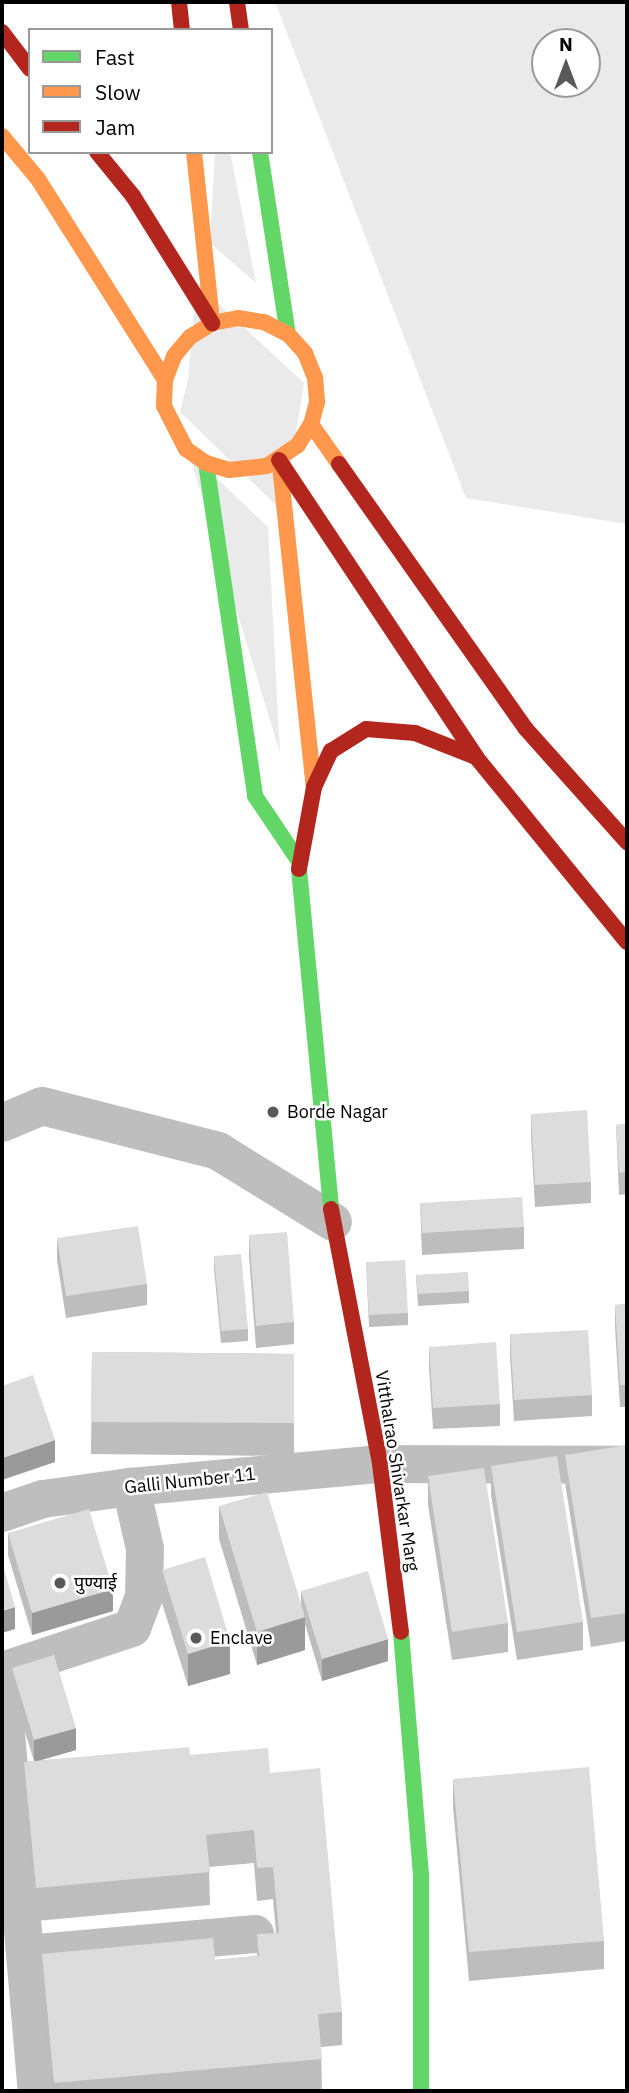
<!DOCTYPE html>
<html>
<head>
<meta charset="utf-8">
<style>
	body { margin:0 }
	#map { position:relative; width:629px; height:2093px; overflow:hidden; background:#fff; font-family:"IBM Plex Sans","Noto Sans Devanagari",sans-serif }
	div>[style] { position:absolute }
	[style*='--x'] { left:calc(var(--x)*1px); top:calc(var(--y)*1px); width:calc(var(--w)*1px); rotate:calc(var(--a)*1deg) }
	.green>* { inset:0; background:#eaeaea }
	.street>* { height:38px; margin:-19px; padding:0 19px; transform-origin:19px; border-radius:19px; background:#bebebe }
	.fast>* { height:16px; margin:-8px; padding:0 8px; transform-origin:8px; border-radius:8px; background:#63d668 }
	.slow>* { height:16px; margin:-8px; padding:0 8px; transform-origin:8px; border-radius:8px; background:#ff974d }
	.jam>* { height:16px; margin:-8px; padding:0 8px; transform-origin:8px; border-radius:8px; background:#b3261e }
	.wall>* { inset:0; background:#bdbdbd }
	.shaded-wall>* { inset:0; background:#9a9a9a }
	.building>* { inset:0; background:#dcdcdc }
	.dots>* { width:19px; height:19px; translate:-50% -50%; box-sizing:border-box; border:4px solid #fff; border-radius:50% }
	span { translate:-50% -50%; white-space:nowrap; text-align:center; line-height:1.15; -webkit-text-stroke:5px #fff; paint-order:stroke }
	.poi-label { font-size:18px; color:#000 }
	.left { translate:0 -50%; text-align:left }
	.street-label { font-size:18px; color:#000 }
	.frame { position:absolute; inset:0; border:4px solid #000; pointer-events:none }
	.legend { position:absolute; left:28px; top:28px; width:245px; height:126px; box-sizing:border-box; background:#fff; border:2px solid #999; margin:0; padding:9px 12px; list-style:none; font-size:21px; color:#000 }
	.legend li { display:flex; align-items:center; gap:14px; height:35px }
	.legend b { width:35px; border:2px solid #999 }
	.north { position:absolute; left:531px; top:28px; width:70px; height:70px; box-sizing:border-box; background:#fff; border:2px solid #999; border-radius:50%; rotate:0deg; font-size:19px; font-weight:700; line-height:28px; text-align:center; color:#000 }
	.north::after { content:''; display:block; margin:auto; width:24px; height:32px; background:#595959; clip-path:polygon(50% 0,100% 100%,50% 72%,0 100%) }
</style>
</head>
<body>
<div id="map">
	<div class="green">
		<i style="clip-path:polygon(evenodd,275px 2px,627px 2px,627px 524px,466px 498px,275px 2px,545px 42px,587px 42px,587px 84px,545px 84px,545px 42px)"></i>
		<i style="clip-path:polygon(215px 152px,230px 152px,256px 283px,210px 243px)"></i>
		<i style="clip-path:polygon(197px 284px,304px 383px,283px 512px,180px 412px,188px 379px)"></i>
		<i style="clip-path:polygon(188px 451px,268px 527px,280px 753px)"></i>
	</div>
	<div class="street">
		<i style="--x:2;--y:1123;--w:43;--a:-23"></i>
		<i style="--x:42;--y:1106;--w:182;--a:14.3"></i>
		<i style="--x:218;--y:1151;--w:135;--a:31.7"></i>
		<i style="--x:2;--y:1513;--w:43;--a:-18.9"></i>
		<i style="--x:43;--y:1499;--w:89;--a:-7.8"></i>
		<i style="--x:131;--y:1487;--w:250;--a:-5.3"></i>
		<i style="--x:380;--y:1464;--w:247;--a:0.2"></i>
		<i style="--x:2;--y:1671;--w:137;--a:-18.3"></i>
		<i style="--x:132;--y:1628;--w:34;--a:-69"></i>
		<i style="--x:144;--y:1596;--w:47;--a:-88.8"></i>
		<i style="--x:145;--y:1549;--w:64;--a:-102.7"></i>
		<i style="--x:2;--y:1686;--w:407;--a:85.1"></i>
		<i style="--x:26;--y:1954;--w:230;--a:-5"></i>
	</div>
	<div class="fast">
		<i style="--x:260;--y:152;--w:184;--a:81.3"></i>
		<i style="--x:206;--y:463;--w:337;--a:81.6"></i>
		<i style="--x:255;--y:796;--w:77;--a:56.1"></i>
		<i style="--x:299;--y:869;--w:342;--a:84.6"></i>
		<i style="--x:401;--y:1632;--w:243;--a:85.3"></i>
		<i style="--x:421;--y:1874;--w:217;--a:90"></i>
	</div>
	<div class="slow">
		<i style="--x:2;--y:136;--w:56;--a:50.1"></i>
		<i style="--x:38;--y:179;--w:238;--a:57.7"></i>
		<i style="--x:194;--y:152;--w:160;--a:83.9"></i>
		<i style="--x:311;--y:424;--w:25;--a:122"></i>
		<i style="--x:298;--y:445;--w:37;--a:146"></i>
		<i style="--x:267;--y:466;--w:38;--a:174"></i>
		<i style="--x:229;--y:470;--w:24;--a:-163"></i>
		<i style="--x:206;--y:463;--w:24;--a:-145"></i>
		<i style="--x:186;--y:449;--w:48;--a:-117.1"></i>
		<i style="--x:164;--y:406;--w:26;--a:-88"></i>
		<i style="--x:165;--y:380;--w:26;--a:-69"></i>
		<i style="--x:174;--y:356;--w:25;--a:-50"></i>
		<i style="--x:190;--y:337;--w:26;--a:-32"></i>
		<i style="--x:212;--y:323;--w:26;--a:-11"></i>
		<i style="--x:238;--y:318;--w:26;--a:9"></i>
		<i style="--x:264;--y:322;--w:27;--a:27"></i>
		<i style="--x:288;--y:334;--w:25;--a:48"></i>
		<i style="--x:305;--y:353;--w:27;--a:68"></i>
		<i style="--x:315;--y:378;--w:24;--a:85"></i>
		<i style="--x:317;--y:402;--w:23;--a:105"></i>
		<i style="--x:311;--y:424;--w:49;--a:55"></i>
		<i style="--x:280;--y:466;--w:323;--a:84"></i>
	</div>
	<div class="jam">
		<i style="--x:179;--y:2;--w:28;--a:84"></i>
		<i style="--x:237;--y:2;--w:28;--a:82"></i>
		<i style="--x:2;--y:32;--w:46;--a:52.9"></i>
		<i style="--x:97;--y:152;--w:57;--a:50.7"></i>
		<i style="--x:133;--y:196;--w:150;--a:58.1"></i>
		<i style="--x:279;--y:460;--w:356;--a:56.4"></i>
		<i style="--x:476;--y:757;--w:239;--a:50.8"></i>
		<i style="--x:339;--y:464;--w:324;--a:54.8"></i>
		<i style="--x:526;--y:729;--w:152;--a:48.2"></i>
		<i style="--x:299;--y:869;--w:83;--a:-79.6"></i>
		<i style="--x:314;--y:787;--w:40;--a:-65"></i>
		<i style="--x:331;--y:751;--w:41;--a:-32.2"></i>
		<i style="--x:366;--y:729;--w:49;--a:4.7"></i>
		<i style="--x:415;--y:733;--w:66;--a:21.5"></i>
		<i style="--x:331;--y:1209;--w:260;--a:79.1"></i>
		<i style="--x:380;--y:1464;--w:169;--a:82.9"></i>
	</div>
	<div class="wall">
		<i style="clip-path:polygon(531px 1114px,591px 1182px,591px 1203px,535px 1207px,531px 1135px)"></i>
		<i style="clip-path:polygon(627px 1124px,627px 1194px,619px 1195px,616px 1125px)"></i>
		<i style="clip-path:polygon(420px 1203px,524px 1227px,524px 1249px,422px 1255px)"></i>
		<i style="clip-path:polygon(249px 1235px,294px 1322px,294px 1344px,256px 1348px,249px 1256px)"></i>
		<i style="clip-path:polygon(57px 1238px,147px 1284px,147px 1305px,66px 1318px,57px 1260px)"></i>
		<i style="clip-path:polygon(214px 1256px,248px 1329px,248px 1341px,221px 1343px,214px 1268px)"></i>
		<i style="clip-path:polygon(366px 1262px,408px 1313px,408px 1325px,369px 1327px)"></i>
		<i style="clip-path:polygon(416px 1275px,469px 1291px,469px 1303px,418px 1306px)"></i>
		<i style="clip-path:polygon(627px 1304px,627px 1407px,620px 1407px,615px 1327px,615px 1305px)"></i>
		<i style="clip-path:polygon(510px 1334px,592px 1395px,592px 1416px,514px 1421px,510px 1356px)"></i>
		<i style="clip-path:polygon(429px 1347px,500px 1404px,500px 1426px,433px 1429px,429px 1368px)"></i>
		<i style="clip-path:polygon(92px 1352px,294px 1354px,294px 1456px,91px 1454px)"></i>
		<i style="clip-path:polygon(627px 1445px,627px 1641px,591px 1647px,565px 1483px,565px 1455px)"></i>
		<i style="clip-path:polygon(491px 1466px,583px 1622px,583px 1650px,517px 1660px,491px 1495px)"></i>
		<i style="clip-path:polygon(428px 1476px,508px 1623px,508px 1652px,452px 1660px,428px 1505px)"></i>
		<i style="clip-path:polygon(219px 1506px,301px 1606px,301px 1591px,388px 1661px,322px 1681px,305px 1624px,305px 1650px,257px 1665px,219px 1539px)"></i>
		<i style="clip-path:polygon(8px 1533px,113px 1611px,32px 1635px,8px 1555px)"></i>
		<i style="clip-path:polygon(162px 1570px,230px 1674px,188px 1686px,162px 1603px)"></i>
		<i style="clip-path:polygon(12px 1668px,76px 1750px,41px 1760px,190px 1755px,270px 1773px,342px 2012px,342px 2045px,321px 2047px,322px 2091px,51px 2091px,42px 1987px,42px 1954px,215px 1960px,257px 1956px,257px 1934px,276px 1933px,273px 1899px,257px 1901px,254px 1863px,209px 1867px,210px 1905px,36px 1921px,24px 1794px,24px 1762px,34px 1761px,12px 1690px)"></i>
		<i style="clip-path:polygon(453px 1779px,604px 1941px,604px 1969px,469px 1981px,453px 1807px)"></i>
	</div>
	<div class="shaded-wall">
		<i style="clip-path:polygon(55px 1440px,55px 1462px,2px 1480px,2px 1458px)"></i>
		<i style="clip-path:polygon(113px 1589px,113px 1611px,32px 1635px,32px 1613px)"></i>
		<i style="clip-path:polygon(15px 1607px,15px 1629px,2px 1633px,2px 1611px)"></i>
		<i style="clip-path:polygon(305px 1617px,305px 1650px,257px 1665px,257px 1632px)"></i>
		<i style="clip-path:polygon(388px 1639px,388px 1661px,322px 1681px,322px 1659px)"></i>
		<i style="clip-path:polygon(230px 1641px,230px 1674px,188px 1686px,188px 1654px)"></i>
		<i style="clip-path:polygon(76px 1728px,76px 1750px,34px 1762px,34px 1740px)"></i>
	</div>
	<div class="building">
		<i style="clip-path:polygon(587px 1110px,591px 1182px,535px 1185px,531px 1114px)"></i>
		<i style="clip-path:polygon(627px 1124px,627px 1172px,619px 1173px,616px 1125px)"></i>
		<i style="clip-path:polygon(522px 1197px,524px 1227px,422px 1233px,420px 1203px)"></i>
		<i style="clip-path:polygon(138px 1226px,147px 1284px,66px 1296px,57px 1238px)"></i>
		<i style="clip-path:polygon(287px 1232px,294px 1322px,256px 1326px,249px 1235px)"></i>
		<i style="clip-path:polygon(241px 1254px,248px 1329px,221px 1331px,214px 1256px)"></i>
		<i style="clip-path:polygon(405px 1260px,408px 1313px,369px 1315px,366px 1262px)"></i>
		<i style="clip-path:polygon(468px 1272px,469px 1291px,418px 1294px,416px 1275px)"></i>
		<i style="clip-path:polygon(627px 1304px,627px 1385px,620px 1385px,615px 1305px)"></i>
		<i style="clip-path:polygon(588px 1330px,592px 1395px,514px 1400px,510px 1334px)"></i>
		<i style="clip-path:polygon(496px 1342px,500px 1404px,433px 1408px,429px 1347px)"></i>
		<i style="clip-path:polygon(92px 1352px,294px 1354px,294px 1423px,91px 1422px)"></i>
		<i style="clip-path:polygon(33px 1375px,55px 1440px,2px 1458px,2px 1386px)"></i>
		<i style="clip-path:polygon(627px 1445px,627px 1613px,591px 1618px,565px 1455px)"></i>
		<i style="clip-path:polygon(557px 1456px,583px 1622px,517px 1632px,491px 1466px)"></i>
		<i style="clip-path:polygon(484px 1468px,508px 1623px,452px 1632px,428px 1476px)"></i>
		<i style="clip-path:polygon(267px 1492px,305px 1617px,257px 1632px,219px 1506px)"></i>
		<i style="clip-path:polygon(89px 1509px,113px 1589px,32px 1613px,8px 1533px)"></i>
		<i style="clip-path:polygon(205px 1557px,230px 1641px,188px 1654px,162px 1570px)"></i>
		<i style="clip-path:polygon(2px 1562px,15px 1607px,2px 1611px)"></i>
		<i style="clip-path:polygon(368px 1571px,388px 1639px,322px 1659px,301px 1591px)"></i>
		<i style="clip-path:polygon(54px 1655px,76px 1728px,34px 1740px,12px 1668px)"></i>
		<i style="clip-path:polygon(189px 1747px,190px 1755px,268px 1748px,270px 1773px,320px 1768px,342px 2012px,318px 2014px,322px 2059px,54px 2083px,42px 1954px,213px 1938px,215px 1960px,259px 1956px,257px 1934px,279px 1933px,273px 1867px,257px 1868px,254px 1830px,206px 1835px,210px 1872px,36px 1888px,24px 1762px)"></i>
		<i style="clip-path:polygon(589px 1767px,604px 1941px,469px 1952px,453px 1779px)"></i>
	</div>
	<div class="dots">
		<i style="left:273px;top:1112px;background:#595959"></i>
		<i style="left:60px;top:1583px;background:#595959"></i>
		<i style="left:196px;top:1638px;background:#595959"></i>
	</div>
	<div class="poi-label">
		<span class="left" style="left:287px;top:1112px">Borde Nagar</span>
		<span class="left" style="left:74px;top:1583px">पुण्याई</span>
		<span class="left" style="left:210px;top:1638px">Enclave</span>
	</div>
	<div class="street-label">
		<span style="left:397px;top:1471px;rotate:81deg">Vitthalrao Shivarkar Marg</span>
		<span style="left:190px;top:1481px;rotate:-6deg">Galli Number 11</span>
	</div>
	<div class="frame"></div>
	<ul class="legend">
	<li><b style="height:9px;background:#63d668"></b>Fast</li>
	<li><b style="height:9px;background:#ff974d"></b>Slow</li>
	<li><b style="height:9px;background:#b3261e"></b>Jam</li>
	</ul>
	<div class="north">N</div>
</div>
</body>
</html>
